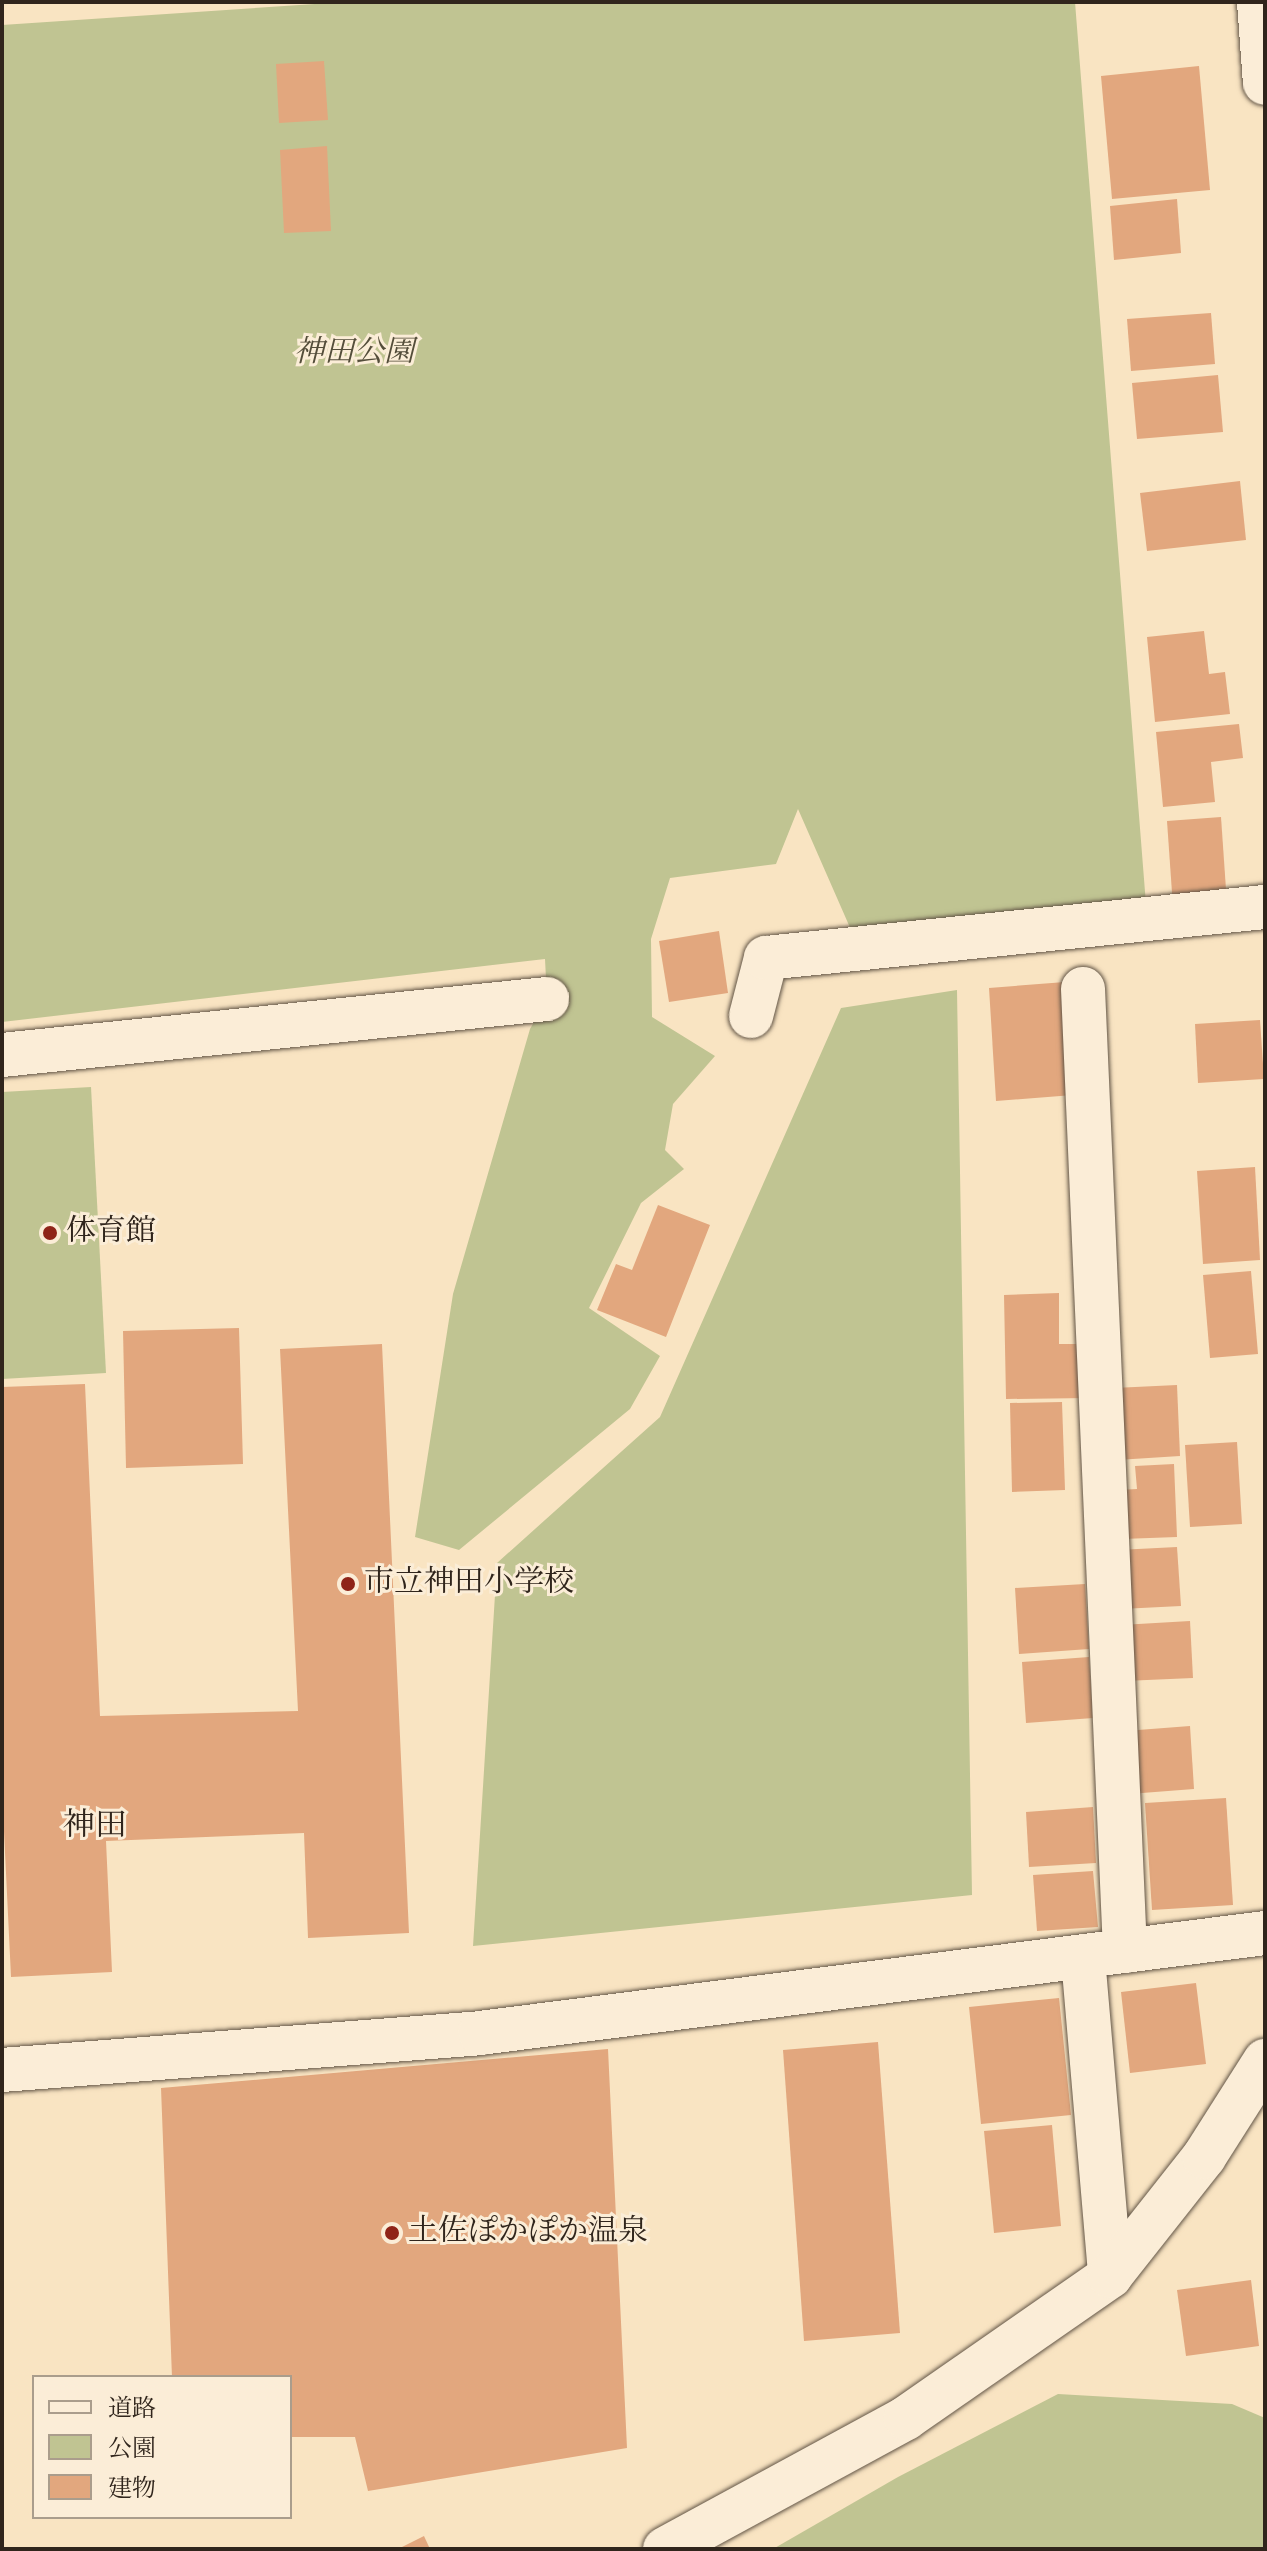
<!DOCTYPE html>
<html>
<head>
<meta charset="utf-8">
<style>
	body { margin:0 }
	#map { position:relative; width:1267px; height:2551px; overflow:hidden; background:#f9e4c2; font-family:"Sorts Mill Goudy","Noto Serif JP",serif }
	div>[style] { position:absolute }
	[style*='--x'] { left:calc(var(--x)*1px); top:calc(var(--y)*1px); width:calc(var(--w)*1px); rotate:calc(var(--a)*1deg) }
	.green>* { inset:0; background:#c0c492 }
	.building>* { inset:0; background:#e2a77e }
	.roads { filter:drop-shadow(0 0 2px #625546) drop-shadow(0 0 2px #625546) }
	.minor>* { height:44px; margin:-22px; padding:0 22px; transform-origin:22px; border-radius:22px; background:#fbedd7 }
	.tertiary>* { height:44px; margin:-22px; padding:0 22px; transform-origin:22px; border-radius:22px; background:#fbedd7 }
	.dots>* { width:22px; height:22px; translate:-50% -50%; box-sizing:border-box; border:4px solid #fbedd7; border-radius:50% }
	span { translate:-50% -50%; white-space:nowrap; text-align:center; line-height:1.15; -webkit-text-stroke:6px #fbedd7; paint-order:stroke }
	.park-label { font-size:30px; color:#544d3a; font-style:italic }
	.poi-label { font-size:30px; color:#30251c }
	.left { translate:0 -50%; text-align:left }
	.neighbourhood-label { font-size:32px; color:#30251c }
	.frame { position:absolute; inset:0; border:4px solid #30251c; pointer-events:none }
	.legend { position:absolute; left:32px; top:2375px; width:260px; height:144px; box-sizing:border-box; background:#fbedd7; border:2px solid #aa9d8c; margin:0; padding:10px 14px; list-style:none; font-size:24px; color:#30251c }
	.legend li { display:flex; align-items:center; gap:16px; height:40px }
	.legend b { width:40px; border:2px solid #aa9d8c }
</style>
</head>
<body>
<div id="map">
	<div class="green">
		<i style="clip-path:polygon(345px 2px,1075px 2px,1147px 917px,855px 939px,798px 809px,776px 864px,670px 878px,651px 939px,652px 1017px,715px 1056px,673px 1104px,665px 1150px,684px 1169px,641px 1203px,589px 1308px,660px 1356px,630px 1409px,459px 1550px,415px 1537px,453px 1294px,530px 1029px,547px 999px,545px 959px,2px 1022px,2px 25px)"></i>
		<i style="clip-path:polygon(957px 990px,972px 1895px,473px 1946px,497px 1563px,660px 1417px,841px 1008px)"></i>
		<i style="clip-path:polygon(91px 1087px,106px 1373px,2px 1379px,2px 1092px)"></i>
		<i style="clip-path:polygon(1058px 2394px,1232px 2404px,1265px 2418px,1265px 2549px,773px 2549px,898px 2477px)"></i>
	</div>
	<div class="building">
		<i style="clip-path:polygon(324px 61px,328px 120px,279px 123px,276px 64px)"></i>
		<i style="clip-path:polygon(1199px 66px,1210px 190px,1112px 199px,1101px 76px)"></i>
		<i style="clip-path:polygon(327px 146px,331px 231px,284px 233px,280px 150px)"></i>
		<i style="clip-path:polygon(1177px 199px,1181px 253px,1114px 260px,1110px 206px)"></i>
		<i style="clip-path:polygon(1211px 313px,1215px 364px,1131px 371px,1127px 319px)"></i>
		<i style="clip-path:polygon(1218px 375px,1223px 432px,1137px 439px,1132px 383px)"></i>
		<i style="clip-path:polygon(1240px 481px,1246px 540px,1147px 551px,1140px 493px)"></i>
		<i style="clip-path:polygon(1204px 631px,1209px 674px,1225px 672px,1230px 714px,1155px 722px,1147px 637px)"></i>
		<i style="clip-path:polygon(1239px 724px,1243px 758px,1211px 762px,1215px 802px,1163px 807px,1156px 732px)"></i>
		<i style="clip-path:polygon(1221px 817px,1227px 904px,1173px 907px,1167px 821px)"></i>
		<i style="clip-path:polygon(719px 931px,728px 993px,669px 1002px,659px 941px)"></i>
		<i style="clip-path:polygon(1065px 982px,1073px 1095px,996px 1101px,989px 988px)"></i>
		<i style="clip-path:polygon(1260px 1020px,1264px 1079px,1198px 1083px,1195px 1024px)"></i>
		<i style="clip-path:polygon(1255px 1167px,1260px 1260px,1203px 1264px,1197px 1171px)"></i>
		<i style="clip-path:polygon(658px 1205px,710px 1225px,666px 1337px,597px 1310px,616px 1264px,632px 1270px)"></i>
		<i style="clip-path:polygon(1251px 1271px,1258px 1354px,1210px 1358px,1203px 1275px)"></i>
		<i style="clip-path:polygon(1059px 1293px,1059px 1344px,1085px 1344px,1087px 1398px,1006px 1399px,1004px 1295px)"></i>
		<i style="clip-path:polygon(239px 1328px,243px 1464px,126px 1468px,123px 1331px)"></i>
		<i style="clip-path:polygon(382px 1344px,409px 1933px,308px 1938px,304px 1833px,106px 1841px,112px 1972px,11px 1977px,2px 1790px,2px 1387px,85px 1384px,100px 1716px,298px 1711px,280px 1349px)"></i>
		<i style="clip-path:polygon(1177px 1385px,1180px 1456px,1117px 1460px,1114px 1388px)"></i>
		<i style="clip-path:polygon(1062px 1402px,1065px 1490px,1012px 1492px,1010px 1403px)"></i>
		<i style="clip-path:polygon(1237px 1442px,1242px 1524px,1190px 1527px,1185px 1445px)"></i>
		<i style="clip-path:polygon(1174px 1464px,1177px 1537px,1122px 1539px,1119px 1490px,1137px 1489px,1135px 1466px)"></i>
		<i style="clip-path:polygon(1177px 1547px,1181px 1606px,1121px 1609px,1118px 1550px)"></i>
		<i style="clip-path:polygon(1085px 1584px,1089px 1649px,1019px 1654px,1015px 1588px)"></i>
		<i style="clip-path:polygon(1190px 1621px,1193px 1678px,1124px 1681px,1121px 1625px)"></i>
		<i style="clip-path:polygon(1089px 1657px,1093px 1718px,1026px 1723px,1022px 1662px)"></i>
		<i style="clip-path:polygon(1190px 1726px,1194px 1789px,1129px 1794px,1125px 1731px)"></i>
		<i style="clip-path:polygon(1226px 1798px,1233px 1905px,1152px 1910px,1145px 1803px)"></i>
		<i style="clip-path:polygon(1093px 1807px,1096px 1863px,1029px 1867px,1026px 1812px)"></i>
		<i style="clip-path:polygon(1093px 1871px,1098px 1927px,1037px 1931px,1033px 1875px)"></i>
		<i style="clip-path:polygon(1196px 1983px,1206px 2064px,1130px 2073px,1121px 1992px)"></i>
		<i style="clip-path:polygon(1059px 1998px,1071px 2115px,981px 2124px,969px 2007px)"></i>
		<i style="clip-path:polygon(878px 2042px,900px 2333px,804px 2341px,783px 2050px)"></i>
		<i style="clip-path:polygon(608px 2049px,627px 2448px,368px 2491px,355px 2437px,290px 2437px,290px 2377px,172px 2377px,161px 2088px)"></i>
		<i style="clip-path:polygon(1052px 2125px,1061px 2226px,994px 2233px,984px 2131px)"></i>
		<i style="clip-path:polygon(1251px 2280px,1259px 2346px,1186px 2356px,1177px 2290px)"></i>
		<i style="clip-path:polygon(424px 2536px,430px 2549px,398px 2549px)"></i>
	</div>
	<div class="roads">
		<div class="minor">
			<i style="--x:1083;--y:989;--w:963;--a:87.5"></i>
			<i style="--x:751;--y:1016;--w:60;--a:-75.5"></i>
			<i style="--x:766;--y:958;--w:502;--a:-5.84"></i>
			<i style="--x:2;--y:1055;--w:548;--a:-5.87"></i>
			<i style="--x:1083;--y:1958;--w:319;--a:85.1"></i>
			<i style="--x:2;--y:2070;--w:479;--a:-4.4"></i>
			<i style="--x:480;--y:2033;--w:791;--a:-7.26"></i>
		</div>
		<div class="tertiary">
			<i style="--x:1259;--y:2;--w:81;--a:85.8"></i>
			<i style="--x:665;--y:2549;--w:274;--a:-28.5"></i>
			<i style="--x:906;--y:2418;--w:249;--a:-34.8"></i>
			<i style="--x:1110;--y:2276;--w:152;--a:-51.7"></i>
			<i style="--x:1204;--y:2157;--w:114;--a:-57.6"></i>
		</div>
	</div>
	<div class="dots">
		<i style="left:50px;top:1233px;background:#8f2418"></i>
		<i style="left:348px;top:1584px;background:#8f2418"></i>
		<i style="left:392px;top:2233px;background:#8f2418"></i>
	</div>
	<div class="park-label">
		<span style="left:354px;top:354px">神田公園</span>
	</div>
	<div class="poi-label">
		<span class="left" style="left:66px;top:1233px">体育館</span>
		<span class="left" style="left:364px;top:1584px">市立神田小学校</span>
		<span class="left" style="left:408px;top:2233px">土佐ぽかぽか温泉</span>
	</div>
	<div class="neighbourhood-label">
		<span style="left:95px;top:1827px">神田</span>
	</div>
	<div class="frame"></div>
	<ul class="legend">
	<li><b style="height:10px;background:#fbedd7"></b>道路</li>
	<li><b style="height:22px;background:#c0c492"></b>公園</li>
	<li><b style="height:22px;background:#e2a77e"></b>建物</li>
	</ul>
</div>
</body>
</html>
